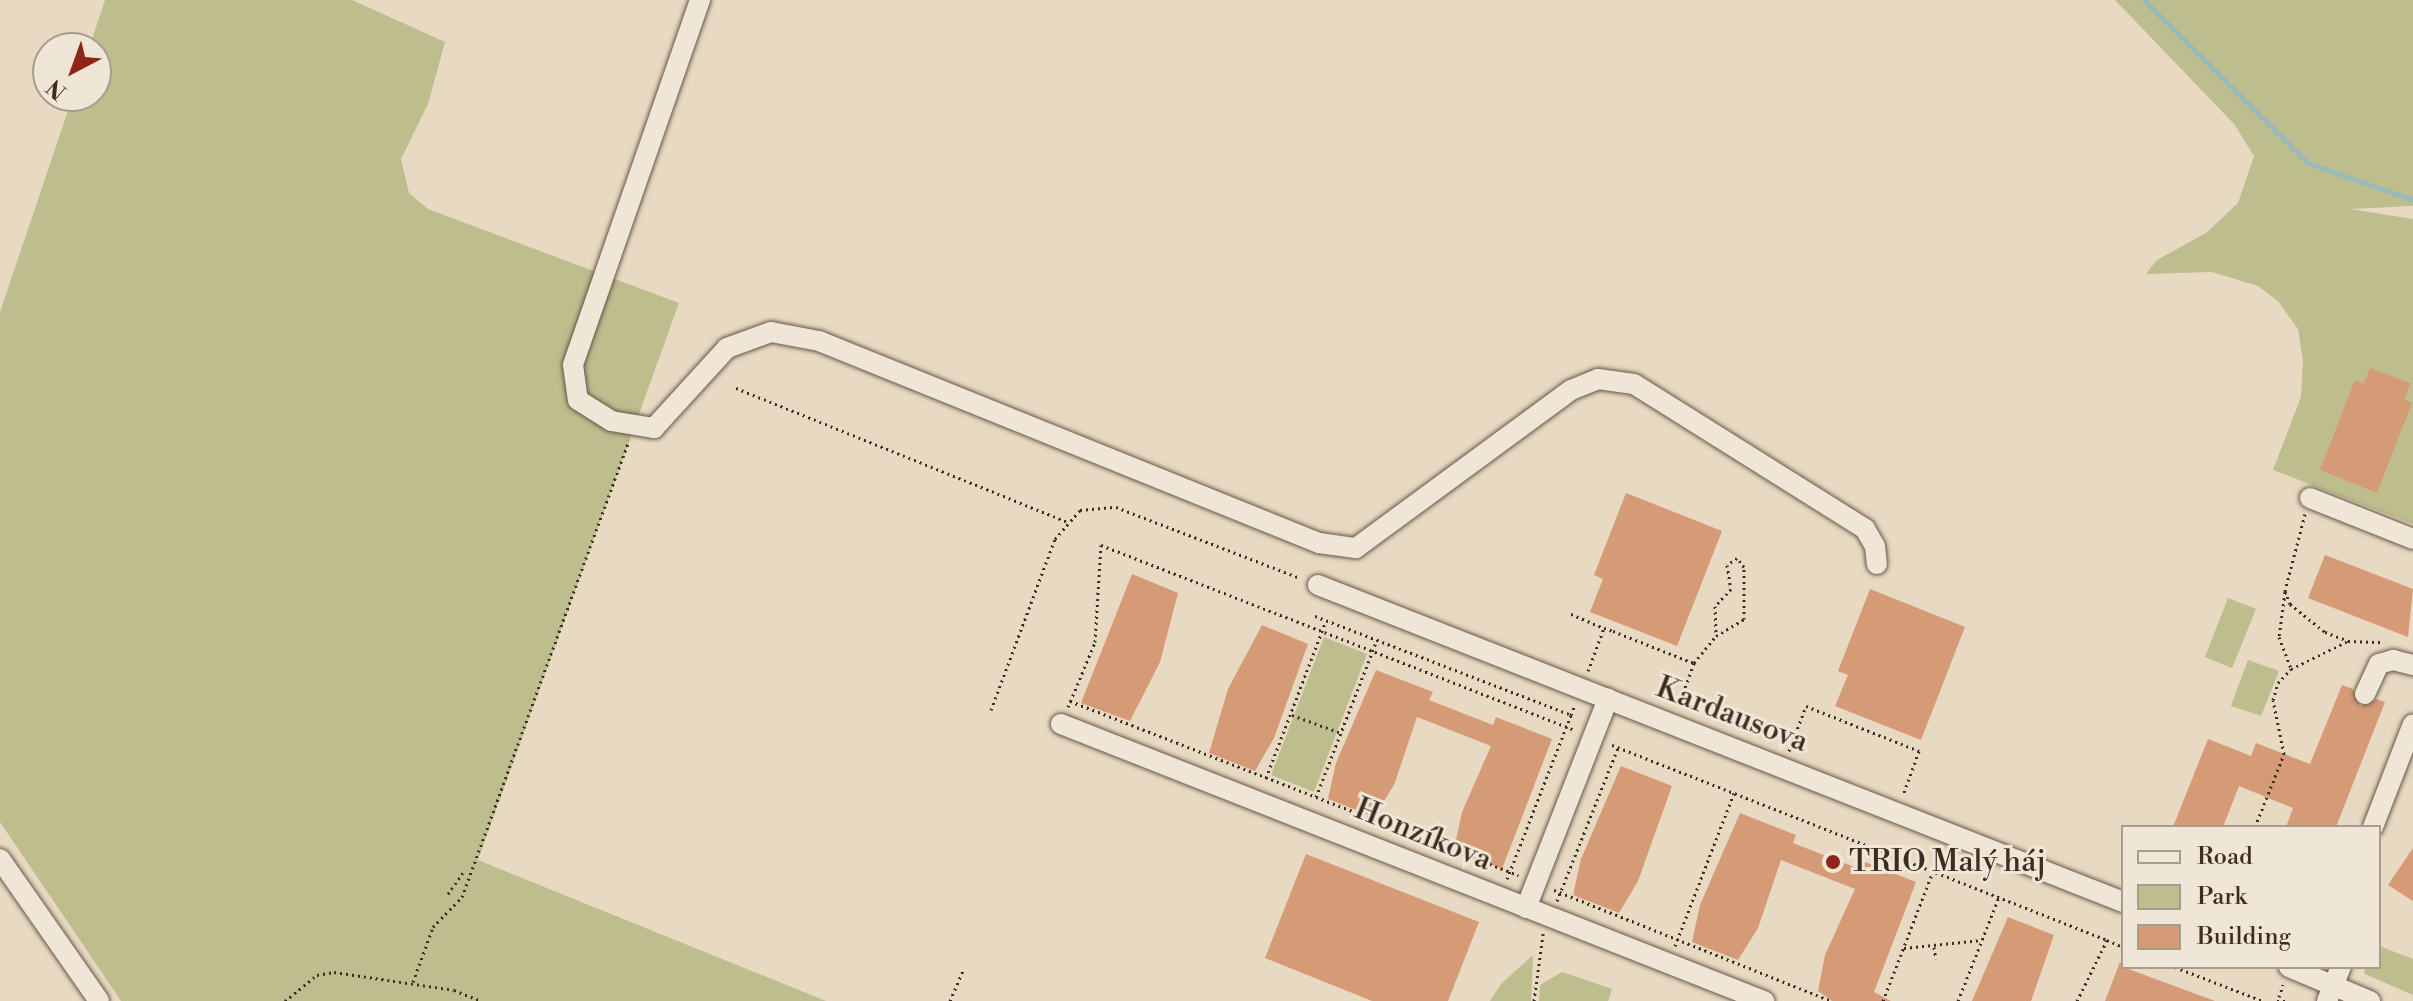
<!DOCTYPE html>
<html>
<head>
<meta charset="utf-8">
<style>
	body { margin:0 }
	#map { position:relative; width:2413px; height:1001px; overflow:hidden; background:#e8d9c2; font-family:"Libre Bodoni",serif }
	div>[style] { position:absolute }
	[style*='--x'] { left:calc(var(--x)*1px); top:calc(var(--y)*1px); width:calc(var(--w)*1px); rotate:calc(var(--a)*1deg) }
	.green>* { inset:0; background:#bebd8e }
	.stream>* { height:5px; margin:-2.5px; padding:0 2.5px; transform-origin:2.5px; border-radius:2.5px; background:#99b9ba }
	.building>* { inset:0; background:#d59a76 }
	.path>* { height:3px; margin-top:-1.5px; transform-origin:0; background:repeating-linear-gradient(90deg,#3b2d1f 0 2px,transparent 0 6px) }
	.roads { filter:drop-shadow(0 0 2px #665848) drop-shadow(0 0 2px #665848) }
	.minor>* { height:20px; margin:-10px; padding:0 10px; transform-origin:10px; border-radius:10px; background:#f0e6d7 }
	.dots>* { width:22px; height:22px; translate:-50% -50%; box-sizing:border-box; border:4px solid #f0e6d7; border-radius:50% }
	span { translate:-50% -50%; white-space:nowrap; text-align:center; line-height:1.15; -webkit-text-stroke:6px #f0e6d7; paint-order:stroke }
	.street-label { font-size:30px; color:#3b2d1f }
	.poi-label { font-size:30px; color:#3b2d1f }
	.left { translate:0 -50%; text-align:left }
	.legend { position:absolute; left:2121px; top:825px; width:260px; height:144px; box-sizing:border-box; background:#f0e6d7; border:2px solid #a89c8d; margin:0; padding:10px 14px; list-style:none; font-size:24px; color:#3b2d1f }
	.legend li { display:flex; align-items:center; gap:16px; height:40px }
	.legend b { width:40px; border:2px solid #a89c8d }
	.north { position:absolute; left:32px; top:32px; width:80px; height:80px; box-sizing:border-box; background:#f0e6d7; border:2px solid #a89c8d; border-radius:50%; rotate:221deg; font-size:22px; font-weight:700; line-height:32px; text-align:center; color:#3b2d1f }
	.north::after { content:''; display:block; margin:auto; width:28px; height:36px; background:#8f2418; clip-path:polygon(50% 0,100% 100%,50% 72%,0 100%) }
</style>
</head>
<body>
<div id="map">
	<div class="green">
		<i style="clip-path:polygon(105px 0,352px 0,445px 42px,428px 104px,401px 159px,409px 193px,428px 209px,679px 303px,478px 860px,826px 1001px,121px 1001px,0 822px,0 312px,73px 96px,96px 96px,96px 48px,89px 48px)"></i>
		<i style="clip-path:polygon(2115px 0,2413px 0,2413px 206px,2350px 209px,2413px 219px,2413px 524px,2273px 470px,2301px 397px,2303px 361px,2298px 329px,2278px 301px,2258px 286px,2212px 272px,2146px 274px,2157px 260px,2206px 233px,2238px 203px,2254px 156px,2235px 125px)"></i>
		<i style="clip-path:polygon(2228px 598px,2256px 609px,2232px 668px,2205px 657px)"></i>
		<i style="clip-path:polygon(1324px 637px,1367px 654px,1314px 792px,1271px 775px)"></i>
		<i style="clip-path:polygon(2248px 660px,2279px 671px,2261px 716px,2231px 706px)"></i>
		<i style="clip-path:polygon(2379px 946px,2413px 959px,2413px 995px,2365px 974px,2364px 967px,2379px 967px)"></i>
		<i style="clip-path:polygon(1533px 955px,1531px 1001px,1490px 1001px,1501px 984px)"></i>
		<i style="clip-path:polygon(1562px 972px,1612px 989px,1608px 1001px,1539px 1001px,1540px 985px)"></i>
	</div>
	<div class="stream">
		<i style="--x:2144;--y:0;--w:231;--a:44.8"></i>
		<i style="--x:2308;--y:163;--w:111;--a:19.4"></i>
	</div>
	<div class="building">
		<i style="clip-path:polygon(2370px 368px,2410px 383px,2404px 400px,2412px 403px,2377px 493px,2320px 470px,2355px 380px,2363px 384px)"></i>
		<i style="clip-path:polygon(1626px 493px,1722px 531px,1677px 646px,1590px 612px,1603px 579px,1594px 575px)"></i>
		<i style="clip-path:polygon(2325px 555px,2413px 589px,2408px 637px,2308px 598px)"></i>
		<i style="clip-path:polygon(1132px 574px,1178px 593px,1160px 662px,1130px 721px,1081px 703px)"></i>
		<i style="clip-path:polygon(1870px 589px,1965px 627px,1921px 740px,1835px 706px,1848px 675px,1838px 671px)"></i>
		<i style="clip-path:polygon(1262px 625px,1308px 644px,1274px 738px,1255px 771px,1209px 753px,1228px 689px)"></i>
		<i style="clip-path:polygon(1376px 670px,1433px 692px,1429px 700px,1493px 725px,1496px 717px,1552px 739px,1502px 869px,1454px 849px,1462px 812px,1491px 746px,1417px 717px,1394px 785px,1374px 817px,1328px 799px,1336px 763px)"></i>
		<i style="clip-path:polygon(2342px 685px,2353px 689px,2360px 706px,2377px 699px,2385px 702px,2336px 827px,2286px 827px,2293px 808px,2239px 786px,2223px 827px,2173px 827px,2208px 739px,2251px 756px,2256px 743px,2310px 764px)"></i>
		<i style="clip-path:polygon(1621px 766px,1672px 786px,1638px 881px,1619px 913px,1573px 895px,1581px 859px)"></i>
		<i style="clip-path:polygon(1740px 813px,1796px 835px,1793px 843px,1857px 868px,1860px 860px,1916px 882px,1874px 992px,1891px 1001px,1832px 1001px,1818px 991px,1825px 955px,1855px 889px,1781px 860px,1758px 928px,1738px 960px,1692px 942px,1700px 905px)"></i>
		<i style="clip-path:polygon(2413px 848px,2413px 901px,2388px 885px)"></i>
		<i style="clip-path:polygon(1306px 854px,1479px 922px,1448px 1001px,1372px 1001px,1265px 958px)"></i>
		<i style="clip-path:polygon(2008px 917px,2054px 935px,2031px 1001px,1972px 1001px)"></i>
		<i style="clip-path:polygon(2120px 962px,2123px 967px,2215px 1001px,2105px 1001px)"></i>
	</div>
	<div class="path">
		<i style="--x:736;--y:388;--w:356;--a:22"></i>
		<i style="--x:2305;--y:514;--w:80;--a:104.6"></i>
		<i style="--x:2285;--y:591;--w:14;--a:69"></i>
		<i style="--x:2290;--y:604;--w:45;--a:38.7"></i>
		<i style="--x:2325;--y:632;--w:25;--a:21"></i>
		<i style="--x:2348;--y:641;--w:35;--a:2"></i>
		<i style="--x:2285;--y:592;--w:45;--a:97.6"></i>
		<i style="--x:2279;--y:637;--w:34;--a:69"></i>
		<i style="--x:1571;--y:614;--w:36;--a:23"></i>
		<i style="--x:1315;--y:616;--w:274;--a:21.1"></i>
		<i style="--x:1571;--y:715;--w:9;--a:-69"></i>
		<i style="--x:1694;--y:663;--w:35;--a:-51"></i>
		<i style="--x:1716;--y:636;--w:33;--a:-31"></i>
		<i style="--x:1744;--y:619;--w:52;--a:-90"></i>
		<i style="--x:1744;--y:567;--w:11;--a:-128"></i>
		<i style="--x:1737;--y:558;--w:12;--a:145"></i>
		<i style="--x:1727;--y:565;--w:24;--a:81"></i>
		<i style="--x:1731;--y:589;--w:23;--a:133"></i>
		<i style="--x:1715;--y:606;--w:30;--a:88"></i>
		<i style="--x:1588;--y:671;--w:46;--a:-69.6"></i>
		<i style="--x:1604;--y:628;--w:9;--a:18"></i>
		<i style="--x:1613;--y:631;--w:87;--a:21.6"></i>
		<i style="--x:1694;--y:663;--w:46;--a:110.4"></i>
		<i style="--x:1070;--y:701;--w:264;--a:21.3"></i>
		<i style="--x:1316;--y:797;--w:168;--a:-68.8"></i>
		<i style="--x:1068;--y:707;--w:70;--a:-67.4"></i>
		<i style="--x:1095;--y:642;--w:97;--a:-86.5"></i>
		<i style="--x:1101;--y:545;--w:509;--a:21.32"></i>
		<i style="--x:991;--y:710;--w:183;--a:-69.5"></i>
		<i style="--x:1055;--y:539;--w:38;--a:-49"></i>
		<i style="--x:1080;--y:510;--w:36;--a:-5"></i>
		<i style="--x:1116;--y:507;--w:197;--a:21.1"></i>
		<i style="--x:1292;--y:715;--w:52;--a:20.2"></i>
		<i style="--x:1612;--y:745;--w:532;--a:21.5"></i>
		<i style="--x:1789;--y:751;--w:48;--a:-69.3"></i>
		<i style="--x:1806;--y:706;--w:122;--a:21.7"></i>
		<i style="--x:1919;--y:751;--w:47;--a:110"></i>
		<i style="--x:1266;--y:778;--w:168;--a:-69.1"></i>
		<i style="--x:1316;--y:797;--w:217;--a:21.1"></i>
		<i style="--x:2255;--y:827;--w:79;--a:-68.3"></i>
		<i style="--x:2284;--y:754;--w:55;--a:-101.5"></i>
		<i style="--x:2273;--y:700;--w:18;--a:-74"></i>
		<i style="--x:2278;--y:683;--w:19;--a:-47"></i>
		<i style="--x:2291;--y:669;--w:64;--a:-26.2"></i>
		<i style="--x:1507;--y:879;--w:176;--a:-68.7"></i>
		<i style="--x:1554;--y:890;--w:299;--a:21.8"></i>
		<i style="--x:448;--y:894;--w:29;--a:-55"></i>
		<i style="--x:1557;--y:901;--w:165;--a:-68.3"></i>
		<i style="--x:1675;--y:946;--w:164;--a:-68.9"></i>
		<i style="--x:1934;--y:947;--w:12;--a:81"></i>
		<i style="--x:1904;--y:948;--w:78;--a:-5.9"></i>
		<i style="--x:2175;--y:967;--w:94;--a:21.1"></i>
		<i style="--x:413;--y:982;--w:59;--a:-70"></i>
		<i style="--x:433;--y:927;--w:42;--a:-46"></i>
		<i style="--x:462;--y:897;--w:486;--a:-69.9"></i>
		<i style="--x:2279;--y:997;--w:13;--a:-72"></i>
		<i style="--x:285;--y:1001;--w:41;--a:-39.1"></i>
		<i style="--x:317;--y:975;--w:17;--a:-10"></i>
		<i style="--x:334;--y:972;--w:121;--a:8.5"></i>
		<i style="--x:454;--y:990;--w:29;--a:22"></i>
		<i style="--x:950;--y:1001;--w:33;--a:-67"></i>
		<i style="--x:1534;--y:1001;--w:68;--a:-82.3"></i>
		<i style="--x:1883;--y:1001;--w:161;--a:-68.9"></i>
		<i style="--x:1958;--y:1001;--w:112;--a:-68.5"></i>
		<i style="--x:2077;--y:1001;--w:68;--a:-63.8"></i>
		<i style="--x:2107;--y:940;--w:17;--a:24"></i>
		<i style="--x:2277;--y:1001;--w:11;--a:0"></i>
	</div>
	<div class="roads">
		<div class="minor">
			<i style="--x:700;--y:0;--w:386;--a:109.2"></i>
			<i style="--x:573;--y:365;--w:35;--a:82"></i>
			<i style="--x:578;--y:400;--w:39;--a:32"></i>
			<i style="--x:611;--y:421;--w:44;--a:9.2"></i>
			<i style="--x:654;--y:428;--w:108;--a:-47.6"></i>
			<i style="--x:727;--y:348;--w:47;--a:-20"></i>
			<i style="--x:771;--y:332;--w:49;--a:10.6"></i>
			<i style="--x:819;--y:341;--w:539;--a:22"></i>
			<i style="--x:1319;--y:543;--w:37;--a:8"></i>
			<i style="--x:1356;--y:548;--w:267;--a:-36.3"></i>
			<i style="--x:1571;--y:390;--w:29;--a:-22"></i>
			<i style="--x:1598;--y:379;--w:36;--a:8"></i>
			<i style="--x:1634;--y:384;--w:273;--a:32.1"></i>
			<i style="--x:1865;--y:529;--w:20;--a:60"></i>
			<i style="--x:1875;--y:546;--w:18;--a:84"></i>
			<i style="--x:2310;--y:498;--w:111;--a:21.7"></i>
			<i style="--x:1318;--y:585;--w:865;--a:21.49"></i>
			<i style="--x:2365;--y:694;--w:33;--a:-65"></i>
			<i style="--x:2379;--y:664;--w:15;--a:-16"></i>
			<i style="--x:2393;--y:660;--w:21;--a:14"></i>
			<i style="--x:1061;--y:724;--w:756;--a:21.51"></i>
			<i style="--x:2373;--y:827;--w:110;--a:-68.8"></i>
			<i style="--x:0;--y:859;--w:173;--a:55.1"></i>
			<i style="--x:1526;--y:908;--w:225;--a:-68.6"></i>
			<i style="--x:2289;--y:967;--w:88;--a:22.8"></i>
			<i style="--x:2327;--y:1001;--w:37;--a:-68"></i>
		</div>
	</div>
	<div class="dots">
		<i style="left:1833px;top:862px;background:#8f2418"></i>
	</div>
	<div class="street-label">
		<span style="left:1732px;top:715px;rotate:21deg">Kardausova</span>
		<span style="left:1423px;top:835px;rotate:22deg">Honzíkova</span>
	</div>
	<div class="poi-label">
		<span class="left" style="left:1849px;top:862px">TRIO Malý háj</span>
	</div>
	<ul class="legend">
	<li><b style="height:10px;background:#f0e6d7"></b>Road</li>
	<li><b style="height:22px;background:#bebd8e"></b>Park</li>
	<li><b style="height:22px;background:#d59a76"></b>Building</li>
	</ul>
	<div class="north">N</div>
</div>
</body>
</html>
